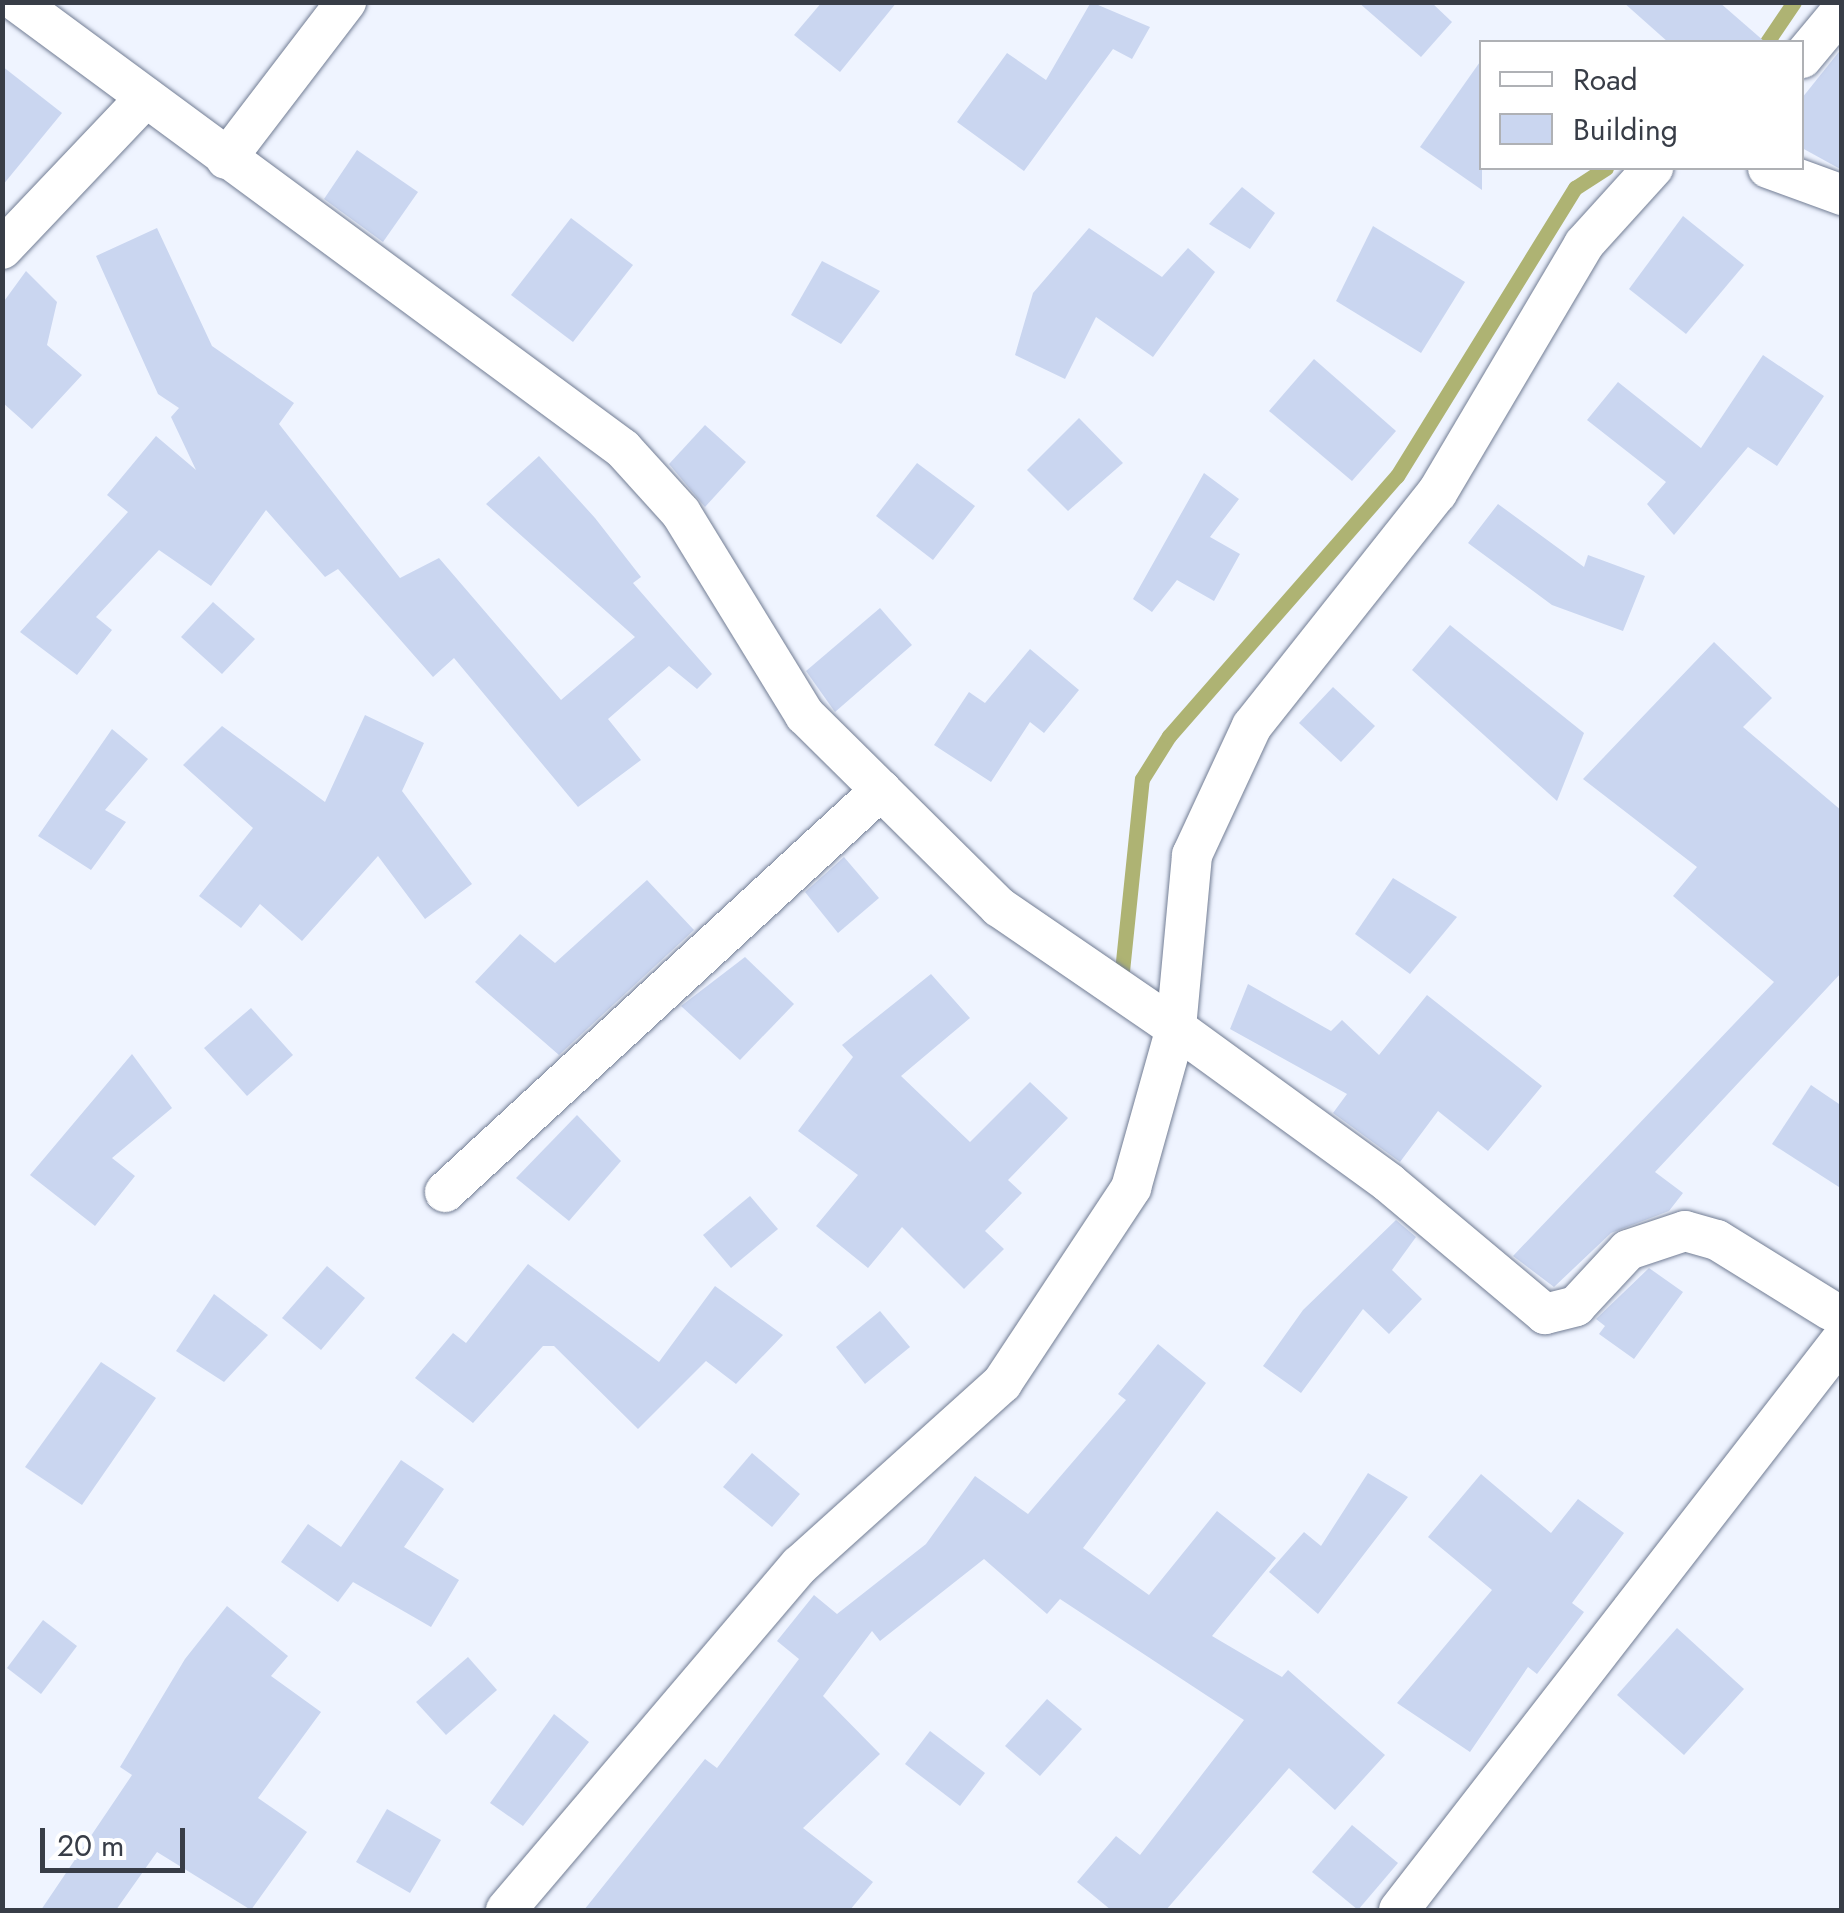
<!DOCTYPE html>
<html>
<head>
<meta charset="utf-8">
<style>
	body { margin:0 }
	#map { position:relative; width:1844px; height:1913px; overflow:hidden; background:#eff4ff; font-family:Jost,sans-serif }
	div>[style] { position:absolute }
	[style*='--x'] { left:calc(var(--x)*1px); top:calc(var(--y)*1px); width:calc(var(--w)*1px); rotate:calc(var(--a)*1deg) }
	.stream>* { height:15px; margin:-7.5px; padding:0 7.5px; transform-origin:7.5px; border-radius:7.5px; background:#aeb373 }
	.building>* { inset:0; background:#cad6f0 }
	.roads { filter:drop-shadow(0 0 2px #727d94) drop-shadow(0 0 2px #727d94) }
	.street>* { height:40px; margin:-20px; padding:0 20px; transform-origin:20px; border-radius:20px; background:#fff }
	span { translate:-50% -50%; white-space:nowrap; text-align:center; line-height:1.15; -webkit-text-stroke:8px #fff; paint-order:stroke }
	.frame { position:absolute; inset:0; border:5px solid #383d47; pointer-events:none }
	.legend { position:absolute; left:1479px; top:40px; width:325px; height:130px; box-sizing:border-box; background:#fff; border:2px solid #afb1b5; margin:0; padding:12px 18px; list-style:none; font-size:30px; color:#383d47 }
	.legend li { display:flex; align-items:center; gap:20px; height:50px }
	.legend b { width:50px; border:2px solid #afb1b5 }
	.scale { position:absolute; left:40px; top:1828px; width:145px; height:45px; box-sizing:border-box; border:5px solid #383d47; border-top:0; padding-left:12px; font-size:30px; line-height:35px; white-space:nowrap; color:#383d47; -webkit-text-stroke:8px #fff; paint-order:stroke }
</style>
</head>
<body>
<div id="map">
	<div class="stream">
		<i style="--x:1767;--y:42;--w:48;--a:-56"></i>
		<i style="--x:1122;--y:971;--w:193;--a:-84.1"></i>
		<i style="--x:1142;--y:779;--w:51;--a:-57.9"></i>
		<i style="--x:1169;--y:736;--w:346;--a:-48.8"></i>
		<i style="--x:1397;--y:476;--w:339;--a:-58.3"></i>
		<i style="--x:1575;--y:188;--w:37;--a:-33"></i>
	</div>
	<div class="building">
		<i style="clip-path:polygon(822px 2px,897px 2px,840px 72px,794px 35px)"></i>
		<i style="clip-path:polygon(1091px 2px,1150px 27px,1132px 59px,1113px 49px,1024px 171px,957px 122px,1007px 53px,1046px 80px)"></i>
		<i style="clip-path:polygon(1358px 2px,1431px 2px,1452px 22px,1421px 57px)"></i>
		<i style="clip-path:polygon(1623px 2px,1719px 2px,1765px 42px,1668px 42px)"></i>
		<i style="clip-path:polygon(1842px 48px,1842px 170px,1802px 148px,1802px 98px)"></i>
		<i style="clip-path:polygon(1482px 59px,1482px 190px,1420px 147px)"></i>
		<i style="clip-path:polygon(2px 66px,62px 113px,2px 186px)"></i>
		<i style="clip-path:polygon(357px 150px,418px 192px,383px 242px,324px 199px)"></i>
		<i style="clip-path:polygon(1242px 187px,1275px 213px,1250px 249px,1209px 224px)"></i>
		<i style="clip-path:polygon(1683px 216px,1744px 265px,1686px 334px,1629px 289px)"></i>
		<i style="clip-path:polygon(571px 218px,633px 265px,573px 342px,511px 295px)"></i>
		<i style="clip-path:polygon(1373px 226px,1465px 282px,1421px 353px,1336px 301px)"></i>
		<i style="clip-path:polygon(157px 228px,212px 346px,294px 403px,279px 424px,400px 578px,439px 558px,561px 700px,635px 637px,486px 504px,539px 456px,595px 518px,641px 577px,633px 583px,712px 674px,697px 689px,669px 666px,608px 719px,641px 760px,578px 807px,454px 658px,433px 677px,338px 569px,325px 577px,266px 510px,211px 586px,159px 550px,96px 617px,112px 630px,77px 675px,20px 632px,128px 512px,107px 495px,156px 436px,196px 470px,171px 417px,179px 408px,158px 394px,96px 256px)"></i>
		<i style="clip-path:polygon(1089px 228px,1162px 277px,1188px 248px,1215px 272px,1153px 357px,1096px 317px,1065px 379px,1015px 355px,1033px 293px)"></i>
		<i style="clip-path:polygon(822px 261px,880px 291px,841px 344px,791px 315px)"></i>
		<i style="clip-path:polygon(26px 271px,57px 302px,47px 345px,82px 375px,32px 429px,2px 402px,2px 304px)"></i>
		<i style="clip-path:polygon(1763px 355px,1824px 396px,1777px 466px,1748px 447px,1674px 535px,1647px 504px,1666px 482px,1587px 420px,1618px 382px,1701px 448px)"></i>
		<i style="clip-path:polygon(1314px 359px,1396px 431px,1352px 481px,1269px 411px)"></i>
		<i style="clip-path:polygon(1079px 418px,1123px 463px,1068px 511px,1027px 470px)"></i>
		<i style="clip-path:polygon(705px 425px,746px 462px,705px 507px,669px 464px)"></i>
		<i style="clip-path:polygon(917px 463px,975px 506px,933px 560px,876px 516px)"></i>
		<i style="clip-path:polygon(1204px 473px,1239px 499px,1210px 537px,1240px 554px,1214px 601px,1177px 580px,1152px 612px,1133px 599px)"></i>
		<i style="clip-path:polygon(1498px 504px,1584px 567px,1588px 555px,1645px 576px,1623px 631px,1552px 605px,1468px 543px)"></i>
		<i style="clip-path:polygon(213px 602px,255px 639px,222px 674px,181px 637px)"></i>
		<i style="clip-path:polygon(880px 608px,912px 645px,835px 712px,806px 671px)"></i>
		<i style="clip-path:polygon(1450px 625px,1584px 733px,1557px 801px,1412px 670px)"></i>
		<i style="clip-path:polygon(1714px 642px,1772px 698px,1743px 727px,1842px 811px,1842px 972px,1655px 1172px,1683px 1193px,1669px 1211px,1611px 1233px,1554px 1287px,1513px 1256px,1774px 982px,1673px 896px,1697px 867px,1583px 779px)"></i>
		<i style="clip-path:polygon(1030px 649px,1079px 690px,1044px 733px,1030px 722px,991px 782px,934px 745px,969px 692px,985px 703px)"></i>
		<i style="clip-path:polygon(1333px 687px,1375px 726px,1341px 762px,1299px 723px)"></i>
		<i style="clip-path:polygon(365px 715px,424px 743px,402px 791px,472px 884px,425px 919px,378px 856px,302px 941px,260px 904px,241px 928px,199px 896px,253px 828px,183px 765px,222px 726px,325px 802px)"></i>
		<i style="clip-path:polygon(112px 729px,148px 759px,105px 810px,126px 822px,91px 870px,38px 836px)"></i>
		<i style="clip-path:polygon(844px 857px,879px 898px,838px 933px,805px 892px)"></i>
		<i style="clip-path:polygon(1393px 878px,1457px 917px,1410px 974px,1355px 934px)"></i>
		<i style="clip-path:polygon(647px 880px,694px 930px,559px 1055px,475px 982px,520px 934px,555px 963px)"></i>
		<i style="clip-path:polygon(745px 957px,794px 1004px,740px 1060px,681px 1006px)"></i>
		<i style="clip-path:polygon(931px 974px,970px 1018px,901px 1076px,970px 1142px,1030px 1082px,1068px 1118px,1008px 1180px,1022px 1193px,985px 1231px,1004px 1249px,964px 1289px,902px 1227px,868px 1268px,816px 1226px,858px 1175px,798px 1131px,853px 1057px,842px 1045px)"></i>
		<i style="clip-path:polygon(1248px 984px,1331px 1031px,1342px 1020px,1379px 1055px,1427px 995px,1542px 1086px,1488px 1151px,1438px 1111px,1400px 1162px,1333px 1113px,1347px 1094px,1230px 1029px)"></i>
		<i style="clip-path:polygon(251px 1008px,293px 1055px,247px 1096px,204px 1048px)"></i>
		<i style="clip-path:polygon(132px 1054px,172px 1108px,112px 1158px,135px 1176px,95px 1226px,30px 1175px)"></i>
		<i style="clip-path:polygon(1811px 1085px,1842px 1106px,1842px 1189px,1772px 1144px)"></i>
		<i style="clip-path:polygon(577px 1115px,621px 1161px,569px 1221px,516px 1178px)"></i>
		<i style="clip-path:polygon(750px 1196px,778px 1229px,731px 1268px,703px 1235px)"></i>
		<i style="clip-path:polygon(1396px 1220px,1416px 1237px,1392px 1270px,1422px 1299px,1389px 1334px,1363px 1309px,1301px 1393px,1263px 1366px,1303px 1310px)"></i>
		<i style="clip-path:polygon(528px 1264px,659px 1362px,715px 1286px,783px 1335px,736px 1384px,706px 1361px,638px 1429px,554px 1346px,543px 1346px,473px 1423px,415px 1378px,453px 1333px,466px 1343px)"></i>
		<i style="clip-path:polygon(327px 1266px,365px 1298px,321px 1350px,282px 1318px)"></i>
		<i style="clip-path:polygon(1649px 1268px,1683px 1292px,1634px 1359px,1599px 1334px,1605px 1326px,1596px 1319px)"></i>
		<i style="clip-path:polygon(214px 1294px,268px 1335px,224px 1382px,176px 1351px)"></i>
		<i style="clip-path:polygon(880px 1311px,910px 1347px,865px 1384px,836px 1347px)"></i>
		<i style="clip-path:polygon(1158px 1344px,1206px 1383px,1083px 1548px,1149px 1595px,1217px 1511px,1276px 1558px,1212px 1636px,1282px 1677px,1288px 1670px,1385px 1755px,1335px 1810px,1289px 1768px,1166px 1910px,1111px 1910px,1077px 1882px,1116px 1836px,1140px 1855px,1244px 1720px,1060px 1599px,1047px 1614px,984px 1559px,880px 1641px,872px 1631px,823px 1696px,880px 1754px,803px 1828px,873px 1882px,850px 1910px,584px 1910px,705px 1759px,717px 1768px,799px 1659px,777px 1641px,814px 1595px,837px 1614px,926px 1544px,975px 1476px,1028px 1514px,1126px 1400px,1118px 1394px)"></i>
		<i style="clip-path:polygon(101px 1362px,156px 1398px,82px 1505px,25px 1467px)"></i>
		<i style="clip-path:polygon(752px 1453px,800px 1494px,772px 1527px,723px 1487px)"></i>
		<i style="clip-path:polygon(401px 1460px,444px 1489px,404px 1547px,459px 1580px,431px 1627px,353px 1582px,338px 1602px,281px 1562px,308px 1524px,341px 1547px)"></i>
		<i style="clip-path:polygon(1368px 1473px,1408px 1497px,1318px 1614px,1269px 1572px,1304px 1532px,1321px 1546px)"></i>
		<i style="clip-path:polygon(1481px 1474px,1551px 1533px,1578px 1499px,1624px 1533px,1572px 1603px,1584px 1612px,1537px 1674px,1528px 1667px,1470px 1752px,1397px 1703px,1492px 1590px,1428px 1537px)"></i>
		<i style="clip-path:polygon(227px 1606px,288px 1656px,271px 1676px,321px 1712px,258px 1798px,307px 1832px,251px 1910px,157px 1852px,116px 1910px,41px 1910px,132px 1775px,120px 1767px,185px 1659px)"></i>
		<i style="clip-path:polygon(43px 1620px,77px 1646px,41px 1694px,7px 1668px)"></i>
		<i style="clip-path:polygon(1677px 1628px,1744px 1689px,1684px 1755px,1617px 1695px)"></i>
		<i style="clip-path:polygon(468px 1657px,497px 1690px,446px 1735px,416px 1702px)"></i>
		<i style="clip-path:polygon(1047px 1699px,1082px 1729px,1040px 1776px,1005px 1746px)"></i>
		<i style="clip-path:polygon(554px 1714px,589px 1742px,523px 1826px,490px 1803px)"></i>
		<i style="clip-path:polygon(930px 1731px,985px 1773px,960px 1806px,905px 1764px)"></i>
		<i style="clip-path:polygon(387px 1809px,441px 1840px,410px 1893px,356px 1862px)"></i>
		<i style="clip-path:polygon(1352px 1825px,1398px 1863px,1358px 1910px,1312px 1872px)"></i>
	</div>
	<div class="roads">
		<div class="street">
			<i style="--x:17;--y:2;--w:753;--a:36.41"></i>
			<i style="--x:623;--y:449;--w:86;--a:47.8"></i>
			<i style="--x:681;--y:513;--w:237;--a:58.5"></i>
			<i style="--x:805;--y:715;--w:273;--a:44.7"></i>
			<i style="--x:999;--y:907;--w:214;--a:34.4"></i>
			<i style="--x:1176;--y:1028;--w:174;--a:-84.7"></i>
			<i style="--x:1192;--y:855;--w:142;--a:-65.1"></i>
			<i style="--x:1252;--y:726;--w:298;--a:-51.6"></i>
			<i style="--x:1437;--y:493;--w:289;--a:-59.4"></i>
			<i style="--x:1584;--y:244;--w:103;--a:-47.8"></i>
			<i style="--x:1802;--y:58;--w:62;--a:-50.2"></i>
			<i style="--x:226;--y:159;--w:198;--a:-52.6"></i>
			<i style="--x:1768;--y:168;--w:79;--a:20"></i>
			<i style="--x:2;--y:249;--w:209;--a:-46.5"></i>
			<i style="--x:445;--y:1192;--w:593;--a:-42.68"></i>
			<i style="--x:506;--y:1910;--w:453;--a:-49.6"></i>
			<i style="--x:800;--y:1565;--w:272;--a:-42"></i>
			<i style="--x:1002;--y:1383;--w:234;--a:-56.5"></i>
			<i style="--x:1131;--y:1188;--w:166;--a:-74.3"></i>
			<i style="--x:1176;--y:1028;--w:263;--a:36"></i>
			<i style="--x:1389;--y:1183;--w:204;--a:40"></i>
			<i style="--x:1545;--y:1314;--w:32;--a:-14"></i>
			<i style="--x:1576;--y:1306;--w:76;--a:-47.1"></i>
			<i style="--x:1628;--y:1250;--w:60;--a:-18.4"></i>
			<i style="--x:1685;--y:1231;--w:33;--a:16"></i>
			<i style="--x:1717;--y:1240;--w:133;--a:31.8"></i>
			<i style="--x:1399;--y:1910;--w:723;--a:-52.19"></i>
		</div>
	</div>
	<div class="frame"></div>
	<ul class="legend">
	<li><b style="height:12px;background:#fff"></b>Road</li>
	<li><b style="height:28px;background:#cad6f0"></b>Building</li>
	</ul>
	<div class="scale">20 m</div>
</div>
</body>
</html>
